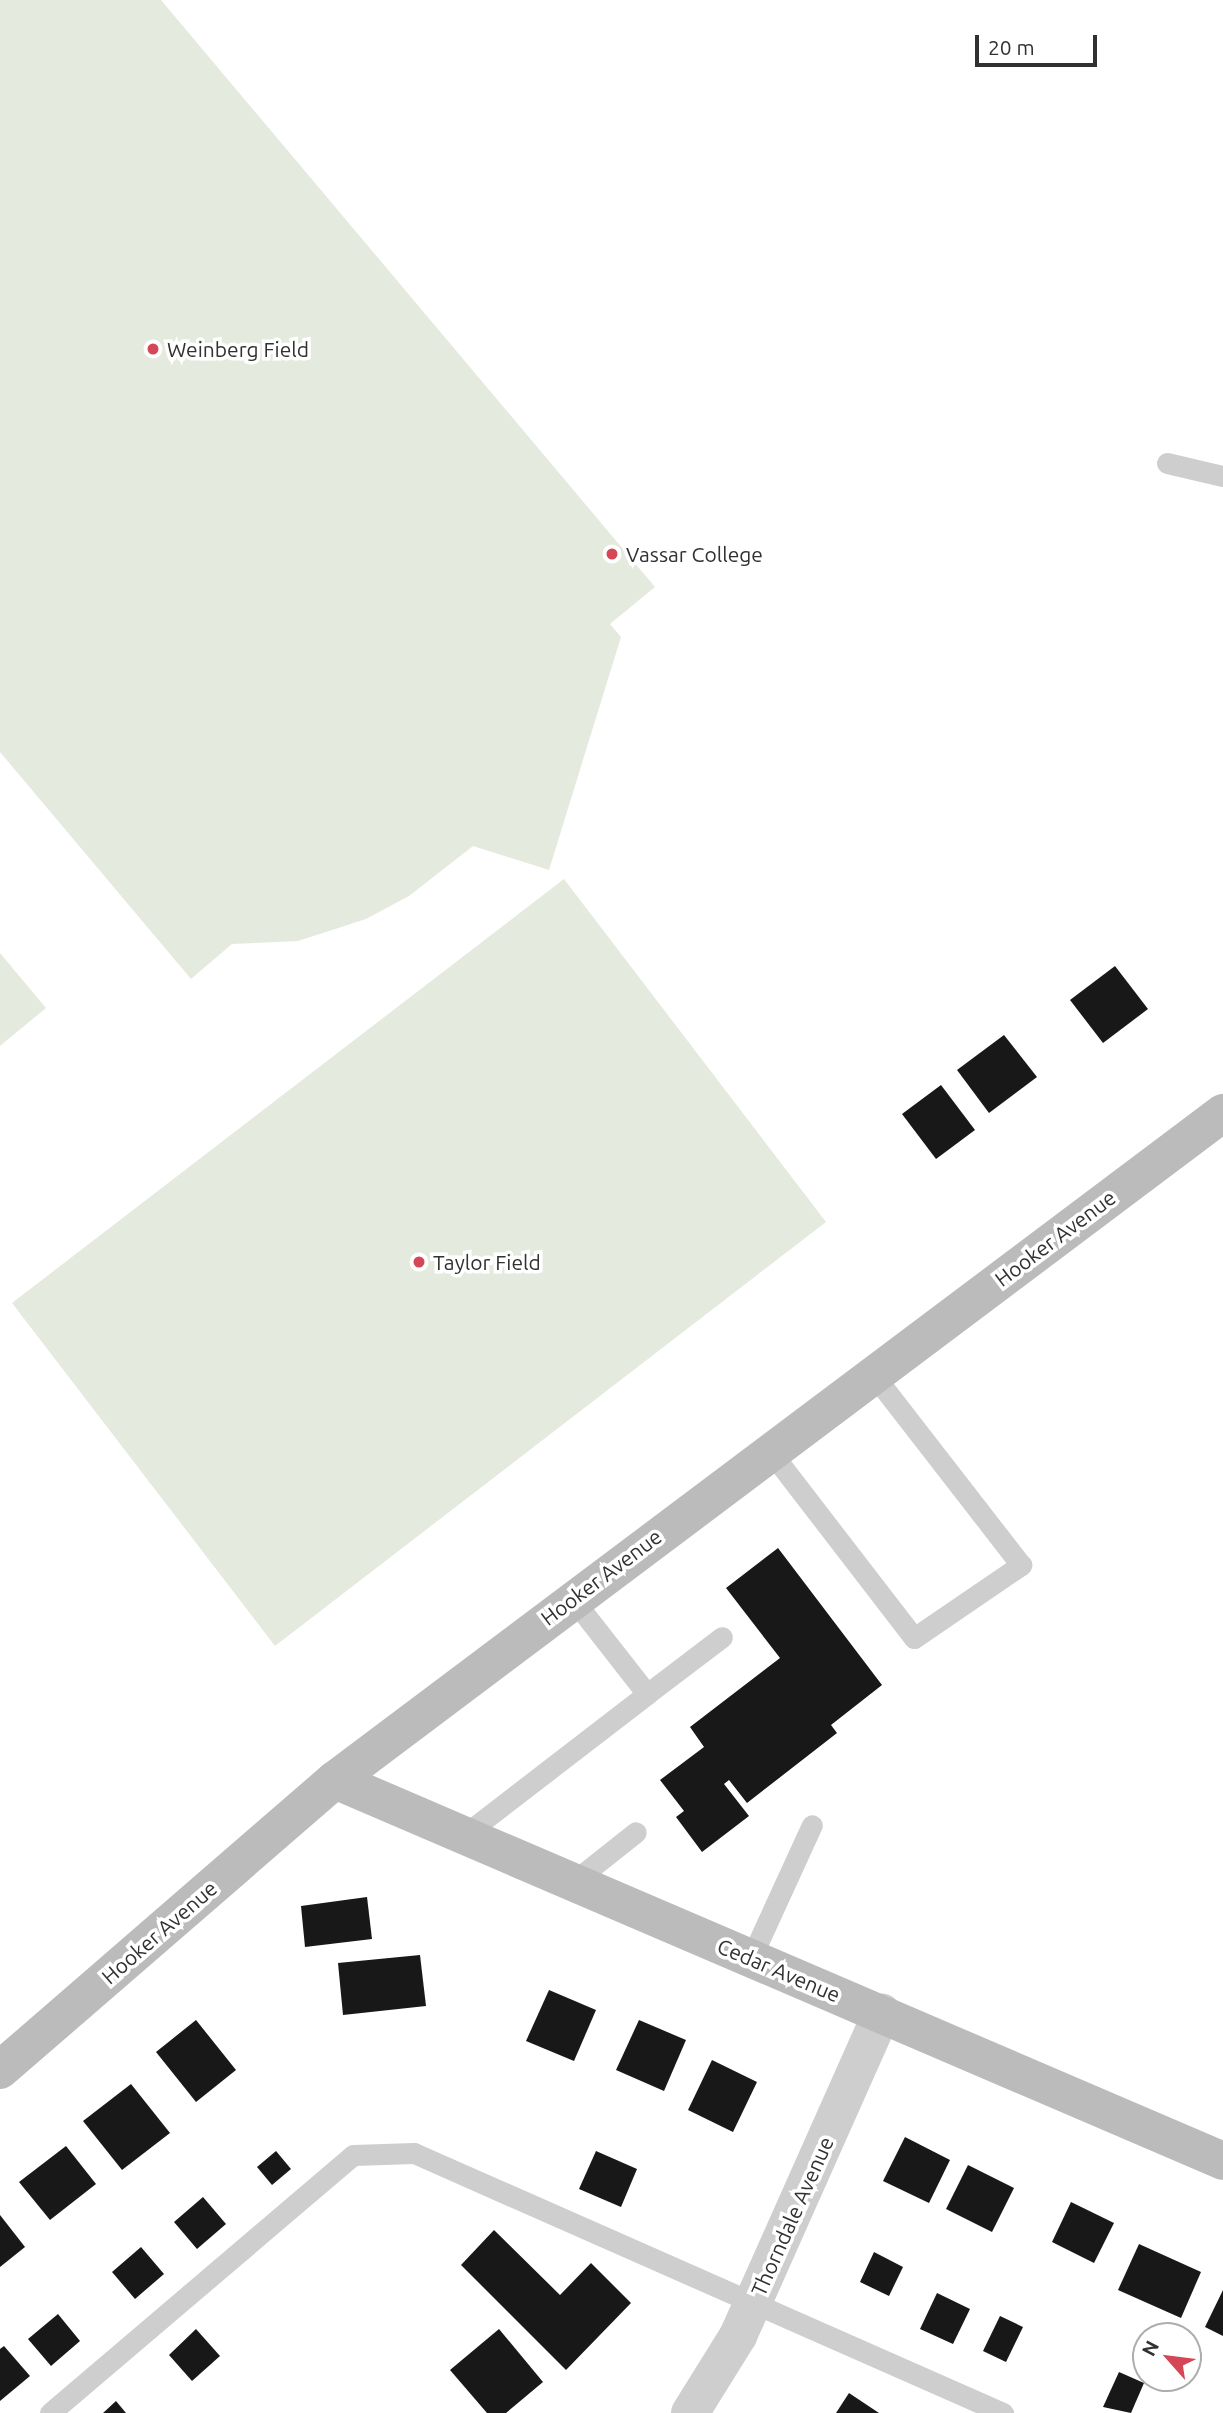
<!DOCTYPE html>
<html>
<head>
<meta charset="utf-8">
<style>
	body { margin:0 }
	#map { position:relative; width:1223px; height:2413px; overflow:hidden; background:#fff; font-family:Ubuntu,sans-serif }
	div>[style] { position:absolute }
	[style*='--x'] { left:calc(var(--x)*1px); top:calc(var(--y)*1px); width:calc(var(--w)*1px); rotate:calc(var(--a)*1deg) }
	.green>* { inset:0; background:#e5eade }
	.building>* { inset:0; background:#181818 }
	.lane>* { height:21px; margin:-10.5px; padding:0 10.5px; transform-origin:10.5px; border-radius:10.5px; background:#cecece }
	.street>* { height:38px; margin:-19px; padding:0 19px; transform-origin:19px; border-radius:19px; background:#cecece }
	.secondary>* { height:38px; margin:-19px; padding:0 19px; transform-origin:19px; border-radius:19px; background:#bbb }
	.dots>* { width:19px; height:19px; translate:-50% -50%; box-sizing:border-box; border:4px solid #fff; border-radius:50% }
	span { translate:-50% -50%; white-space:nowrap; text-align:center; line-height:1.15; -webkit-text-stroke:7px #fff; paint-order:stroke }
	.poi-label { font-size:21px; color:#313131 }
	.left { translate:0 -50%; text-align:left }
	.street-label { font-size:21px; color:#313131 }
	.north { position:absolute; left:1132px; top:2322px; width:70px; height:70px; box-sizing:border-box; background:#fff; border:2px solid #adadad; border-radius:50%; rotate:298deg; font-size:19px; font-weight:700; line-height:28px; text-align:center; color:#313131 }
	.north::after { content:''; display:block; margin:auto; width:24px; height:32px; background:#d54757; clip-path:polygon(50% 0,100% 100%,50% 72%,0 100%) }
	.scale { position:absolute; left:975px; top:35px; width:122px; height:32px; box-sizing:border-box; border:4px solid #313131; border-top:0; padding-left:9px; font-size:21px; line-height:24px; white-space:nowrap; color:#313131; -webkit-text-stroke:5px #fff; paint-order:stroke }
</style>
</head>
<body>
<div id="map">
	<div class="green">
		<i style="clip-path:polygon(0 0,161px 0,655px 587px,610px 624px,621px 637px,549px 870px,473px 846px,409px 896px,366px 919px,298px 941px,232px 944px,191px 979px,0 752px)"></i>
		<i style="clip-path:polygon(564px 879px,826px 1222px,275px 1646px,12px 1303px)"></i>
		<i style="clip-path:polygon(0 953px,46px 1008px,0 1046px)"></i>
	</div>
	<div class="building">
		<i style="clip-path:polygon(1115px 966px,1148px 1009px,1103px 1043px,1070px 1000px)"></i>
		<i style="clip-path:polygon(1004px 1035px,1037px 1077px,989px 1113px,957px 1070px)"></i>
		<i style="clip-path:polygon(941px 1085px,975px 1130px,936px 1159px,902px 1114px)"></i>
		<i style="clip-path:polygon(778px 1548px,882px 1685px,831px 1725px,837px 1733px,747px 1803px,729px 1780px,724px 1784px,749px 1816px,702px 1852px,676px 1817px,684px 1811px,660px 1780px,704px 1747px,690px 1727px,780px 1658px,726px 1588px)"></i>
		<i style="clip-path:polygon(367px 1897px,372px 1939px,305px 1947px,301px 1906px)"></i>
		<i style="clip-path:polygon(420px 1955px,426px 2006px,343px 2015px,338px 1963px)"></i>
		<i style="clip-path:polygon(549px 1990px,596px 2010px,574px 2061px,526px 2041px)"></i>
		<i style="clip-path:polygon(196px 2020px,236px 2070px,196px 2102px,156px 2052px)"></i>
		<i style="clip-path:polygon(639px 2020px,686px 2040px,664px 2091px,616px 2070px)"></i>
		<i style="clip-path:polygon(712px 2060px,757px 2082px,733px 2132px,688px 2110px)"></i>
		<i style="clip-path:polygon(131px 2084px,170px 2133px,122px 2170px,83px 2121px)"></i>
		<i style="clip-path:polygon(905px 2137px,950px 2160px,929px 2203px,883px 2181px)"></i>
		<i style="clip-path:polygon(66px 2146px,96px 2184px,50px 2220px,19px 2182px)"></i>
		<i style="clip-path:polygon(276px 2151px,291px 2169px,272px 2185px,257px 2167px)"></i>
		<i style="clip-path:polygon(596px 2151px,637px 2169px,621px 2207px,579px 2189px)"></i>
		<i style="clip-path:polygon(968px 2165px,1014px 2188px,992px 2232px,946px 2209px)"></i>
		<i style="clip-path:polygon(203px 2197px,226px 2224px,197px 2249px,174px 2222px)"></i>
		<i style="clip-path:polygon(1071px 2202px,1114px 2223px,1094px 2263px,1052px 2242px)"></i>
		<i style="clip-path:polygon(0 2215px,25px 2247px,0 2267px)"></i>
		<i style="clip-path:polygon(494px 2230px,560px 2295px,591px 2263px,631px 2303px,566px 2370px,461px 2265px)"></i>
		<i style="clip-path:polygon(1139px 2244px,1201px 2272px,1181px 2318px,1118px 2290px)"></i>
		<i style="clip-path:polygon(141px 2247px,164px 2274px,135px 2299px,112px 2272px)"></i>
		<i style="clip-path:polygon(874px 2252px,903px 2267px,889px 2296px,860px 2282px)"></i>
		<i style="clip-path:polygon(1223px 2290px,1223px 2336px,1205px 2327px)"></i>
		<i style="clip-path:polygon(937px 2293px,970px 2309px,953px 2344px,920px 2329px)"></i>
		<i style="clip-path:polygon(58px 2314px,80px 2341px,51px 2366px,28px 2339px)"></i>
		<i style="clip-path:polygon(1000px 2316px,1023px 2327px,1006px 2362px,983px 2351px)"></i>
		<i style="clip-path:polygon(196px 2329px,220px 2356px,192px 2381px,169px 2355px)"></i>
		<i style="clip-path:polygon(499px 2329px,543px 2382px,506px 2413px,487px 2413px,450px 2370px)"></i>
		<i style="clip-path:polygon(4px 2346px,30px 2376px,0 2401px,0 2349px)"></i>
		<i style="clip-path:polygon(1119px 2372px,1144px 2383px,1131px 2413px,1103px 2407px)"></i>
		<i style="clip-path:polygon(849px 2393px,879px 2413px,836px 2413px)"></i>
		<i style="clip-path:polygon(116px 2401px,126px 2413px,103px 2413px)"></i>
	</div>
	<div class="lane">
		<i style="--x:1167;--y:463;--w:57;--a:13.1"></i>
		<i style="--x:770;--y:1451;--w:236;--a:52.4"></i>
		<i style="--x:914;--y:1638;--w:130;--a:-34.3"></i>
		<i style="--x:1021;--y:1565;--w:242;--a:-127.8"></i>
		<i style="--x:647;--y:1694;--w:94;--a:-37.2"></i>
		<i style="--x:464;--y:1835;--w:231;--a:-37.6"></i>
		<i style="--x:647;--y:1694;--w:122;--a:-128"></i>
		<i style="--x:573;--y:1882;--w:80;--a:-38.4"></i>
		<i style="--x:751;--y:1958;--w:146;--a:-65.4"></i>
		<i style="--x:50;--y:2413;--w:398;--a:-40.4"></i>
		<i style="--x:353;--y:2155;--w:61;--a:-1.9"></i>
		<i style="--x:414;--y:2153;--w:644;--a:23.82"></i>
	</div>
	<div class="street">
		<i style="--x:690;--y:2413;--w:91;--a:-58.1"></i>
		<i style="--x:738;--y:2336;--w:354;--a:-66"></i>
	</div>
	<div class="secondary">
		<i style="--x:335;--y:1780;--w:966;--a:23.22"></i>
		<i style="--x:0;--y:2070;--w:443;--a:-40.9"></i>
		<i style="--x:335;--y:1780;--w:1111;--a:-36.91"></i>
	</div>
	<div class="dots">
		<i style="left:153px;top:349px;background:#d54757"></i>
		<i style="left:612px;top:554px;background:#d54757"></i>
		<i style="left:419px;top:1262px;background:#d54757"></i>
	</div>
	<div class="poi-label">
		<span class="left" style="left:167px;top:349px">Weinberg Field</span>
		<span class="left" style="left:626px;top:554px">Vassar College</span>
		<span class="left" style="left:433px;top:1262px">Taylor Field</span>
	</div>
	<div class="street-label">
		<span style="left:1055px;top:1238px;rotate:-37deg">Hooker Avenue</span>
		<span style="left:601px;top:1577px;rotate:-37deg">Hooker Avenue</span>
		<span style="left:159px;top:1932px;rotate:-41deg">Hooker Avenue</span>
		<span style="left:779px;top:1970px;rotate:23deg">Cedar Avenue</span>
		<span style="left:792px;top:2216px;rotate:-66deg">Thorndale Avenue</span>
	</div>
	<div class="north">N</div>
	<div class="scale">20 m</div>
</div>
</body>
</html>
